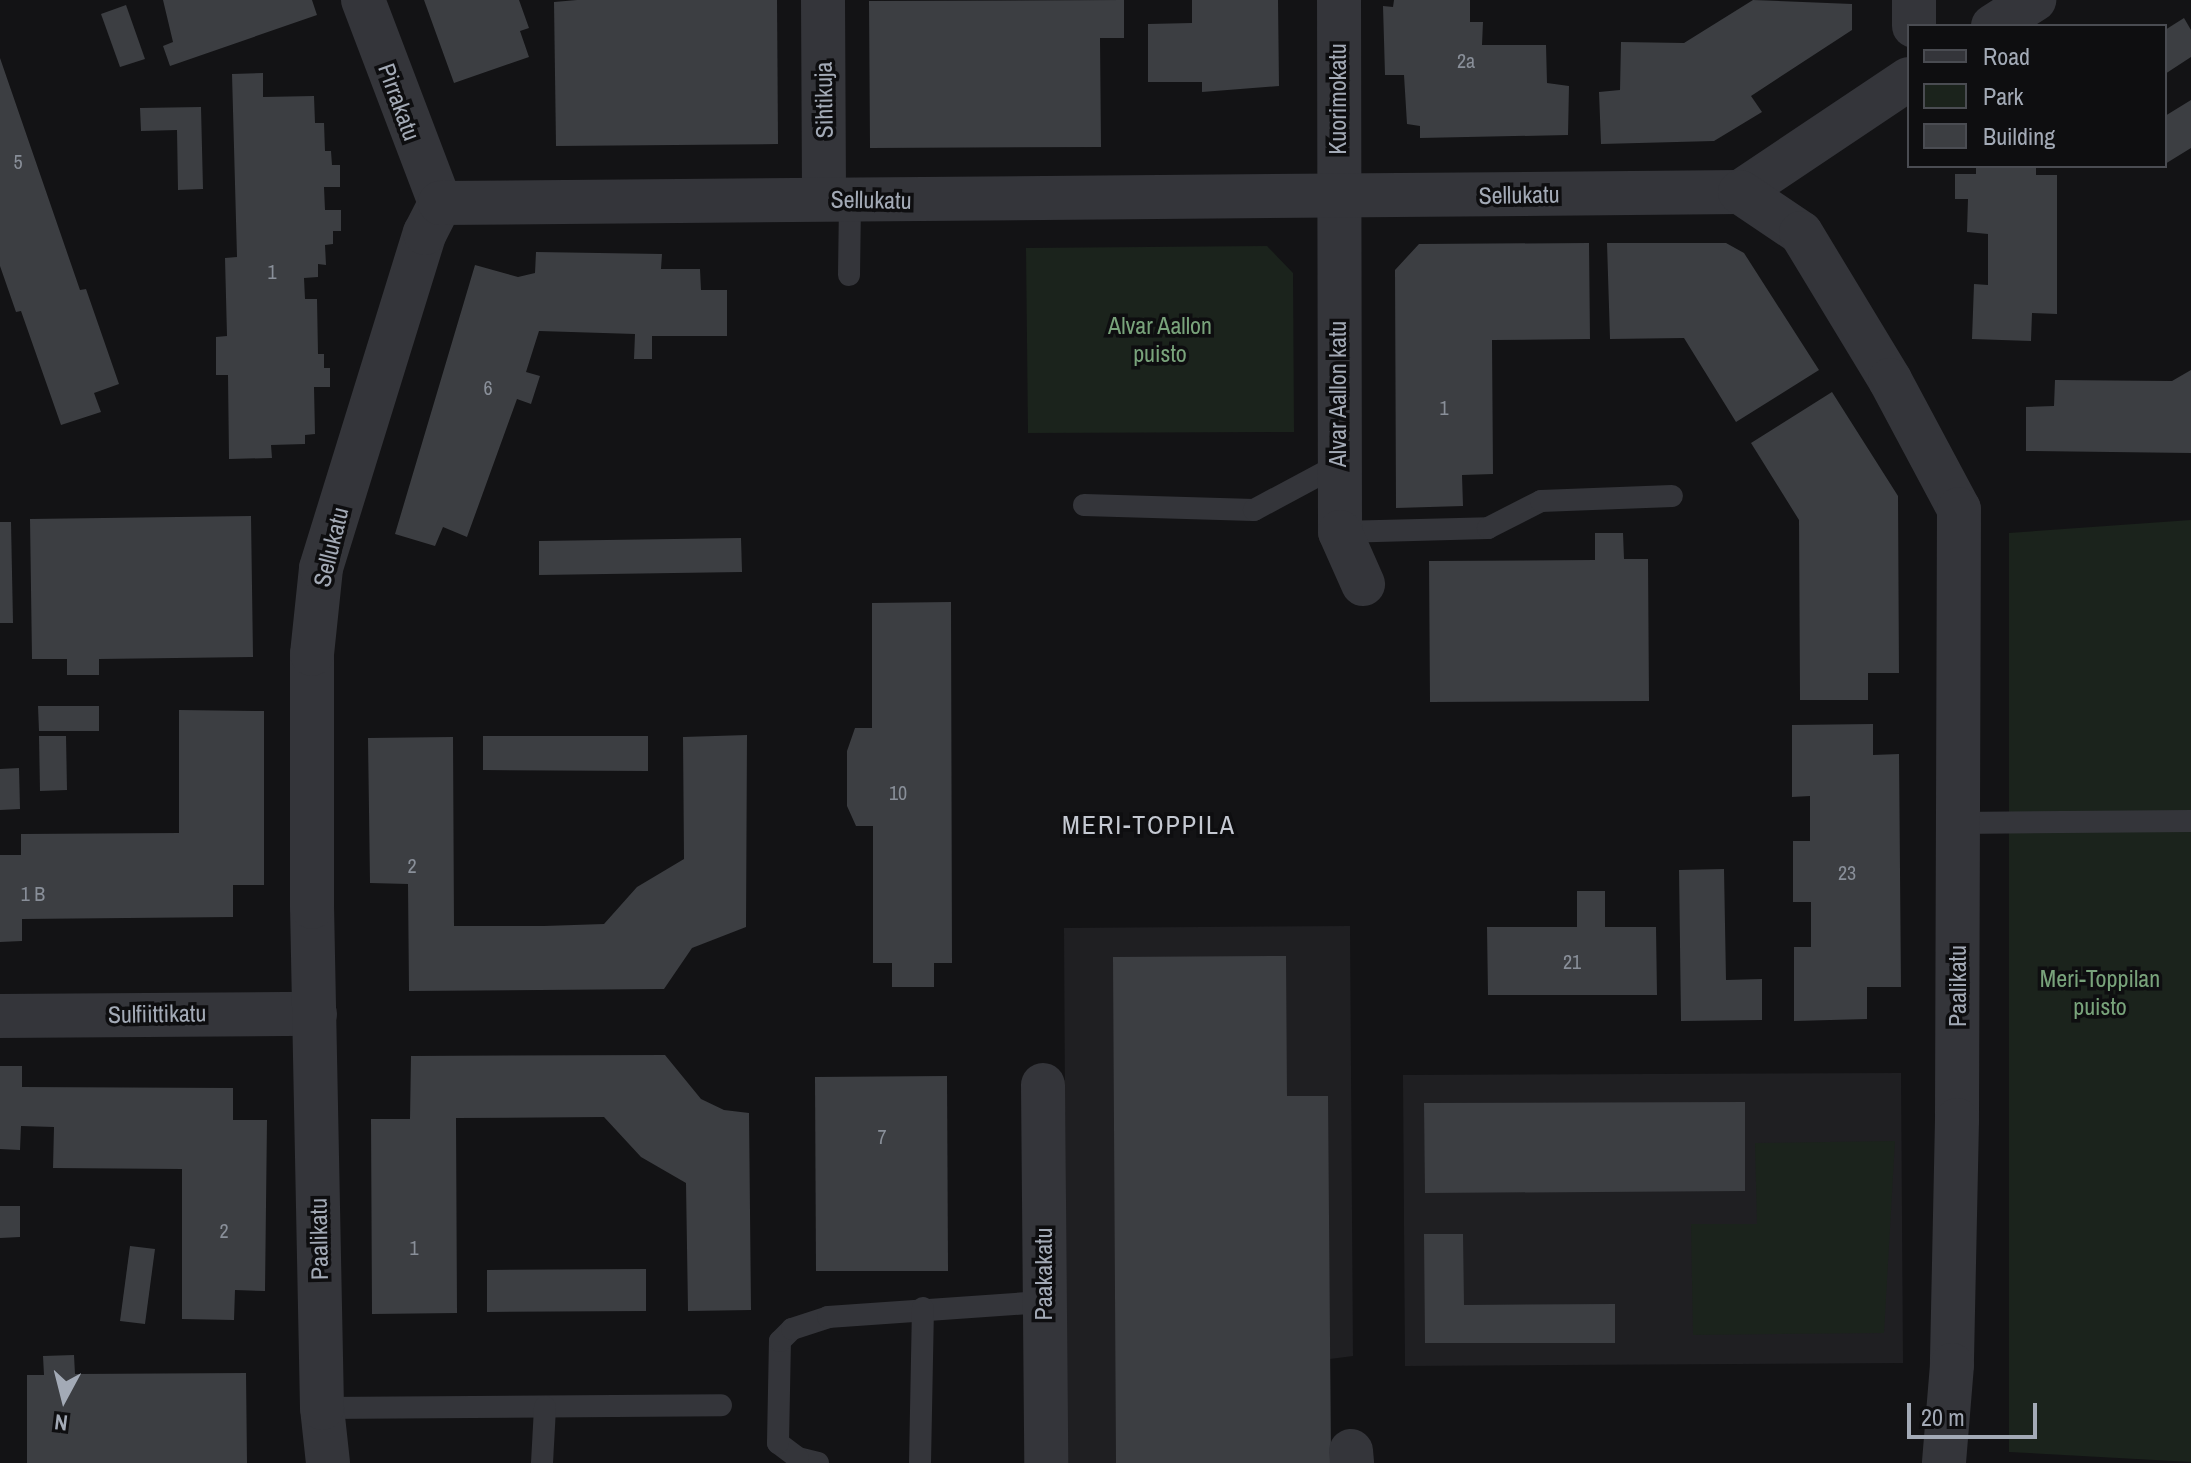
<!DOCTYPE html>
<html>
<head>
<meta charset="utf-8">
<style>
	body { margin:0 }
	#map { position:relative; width:2191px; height:1463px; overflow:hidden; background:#131315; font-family:"Archivo Narrow",sans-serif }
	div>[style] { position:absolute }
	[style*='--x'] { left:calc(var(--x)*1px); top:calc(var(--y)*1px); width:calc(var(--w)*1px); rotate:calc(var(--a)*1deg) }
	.built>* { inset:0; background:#1f1f22 }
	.green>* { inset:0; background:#1b231c }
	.building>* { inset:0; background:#3c3e42 }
	.service>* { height:22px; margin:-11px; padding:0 11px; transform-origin:11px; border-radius:11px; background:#34353a }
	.minor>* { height:44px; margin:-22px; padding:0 22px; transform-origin:22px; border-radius:22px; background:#34353a }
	span { translate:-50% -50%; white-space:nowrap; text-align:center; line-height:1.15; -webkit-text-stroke:7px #0e0e10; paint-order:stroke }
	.number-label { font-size:20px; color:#898f99 }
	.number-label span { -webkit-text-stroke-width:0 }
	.street-label { font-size:24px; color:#a3aab6 }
	.park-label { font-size:24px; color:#79a37b }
	.neighbourhood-label { font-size:26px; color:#c5c9d2; letter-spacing:2px }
	.legend { position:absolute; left:1907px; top:24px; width:260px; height:144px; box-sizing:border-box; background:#0e0e10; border:2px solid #4a4c52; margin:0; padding:10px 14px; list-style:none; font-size:24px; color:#a3aab6 }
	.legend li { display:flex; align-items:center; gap:16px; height:40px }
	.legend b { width:40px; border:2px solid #4a4c52 }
	.north { position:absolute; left:24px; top:1359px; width:80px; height:80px; -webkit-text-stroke:6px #0e0e10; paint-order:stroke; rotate:187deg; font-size:22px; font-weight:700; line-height:32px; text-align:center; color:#a3aab6 }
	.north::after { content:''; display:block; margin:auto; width:28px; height:36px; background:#a3aab6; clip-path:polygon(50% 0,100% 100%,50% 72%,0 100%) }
	.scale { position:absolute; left:1907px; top:1403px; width:130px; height:36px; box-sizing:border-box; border:4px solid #a3aab6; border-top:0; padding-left:10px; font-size:24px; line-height:28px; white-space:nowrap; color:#a3aab6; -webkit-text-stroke:6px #0e0e10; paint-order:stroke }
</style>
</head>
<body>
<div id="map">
	<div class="built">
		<i style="clip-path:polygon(1350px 926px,1353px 1356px,1330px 1359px,1331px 1463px,1067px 1463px,1064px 928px)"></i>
		<i style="clip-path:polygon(1901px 1073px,1903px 1363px,1405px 1366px,1403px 1075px)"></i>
	</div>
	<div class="green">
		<i style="clip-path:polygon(1267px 246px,1293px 273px,1294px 432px,1028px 433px,1026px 248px)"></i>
		<i style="clip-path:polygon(2191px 520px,2191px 1462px,2009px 1452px,2009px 533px)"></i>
		<i style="clip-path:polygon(1895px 1141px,1884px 1333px,1693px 1335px,1691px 1224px,1757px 1224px,1755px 1143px)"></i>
	</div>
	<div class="building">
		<i style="clip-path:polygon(163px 0,312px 0,317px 15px,170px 66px,163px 46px,173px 42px)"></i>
		<i style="clip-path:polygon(424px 0,519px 0,529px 28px,520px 31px,529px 57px,454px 83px)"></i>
		<i style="clip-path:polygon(577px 0,777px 0,778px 144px,556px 146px,554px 2px)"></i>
		<i style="clip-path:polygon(1124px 0,1124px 38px,1100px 38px,1101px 147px,870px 148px,869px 1px)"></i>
		<i style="clip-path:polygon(1192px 0,1278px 0,1279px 86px,1202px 92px,1202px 82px,1148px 82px,1148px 24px,1192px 23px)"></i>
		<i style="clip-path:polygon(1394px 0,1470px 0,1470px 22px,1483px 22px,1482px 45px,1546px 45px,1547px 83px,1569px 86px,1568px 135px,1420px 138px,1420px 126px,1407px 124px,1404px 75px,1385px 75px,1383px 6px,1393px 7px)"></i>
		<i style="clip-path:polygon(1753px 0,1852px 4px,1852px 30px,1751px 96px,1762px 112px,1714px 141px,1601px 144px,1599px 92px,1620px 90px,1621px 42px,1684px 43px)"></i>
		<i style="clip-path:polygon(126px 5px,145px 59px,120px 67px,101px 14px)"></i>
		<i style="clip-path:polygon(2184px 18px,2191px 30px,2191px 57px,2165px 74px,2165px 30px)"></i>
		<i style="clip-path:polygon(0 58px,80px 290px,86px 289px,119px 384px,94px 393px,101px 412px,61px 425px,21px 311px,16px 312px,0 266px)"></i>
		<i style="clip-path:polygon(263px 73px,263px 97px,314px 96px,315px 123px,324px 123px,325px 151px,331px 151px,332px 165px,340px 165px,340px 187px,324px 187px,325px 210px,341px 210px,341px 231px,333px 231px,333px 244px,325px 245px,326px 265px,318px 264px,318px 277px,304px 278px,305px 299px,317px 299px,318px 354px,324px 354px,324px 368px,330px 368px,330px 387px,314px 387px,315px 434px,305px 435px,305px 444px,271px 445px,272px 458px,229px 459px,228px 375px,216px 375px,216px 337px,227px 336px,225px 258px,237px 257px,232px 74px)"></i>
		<i style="clip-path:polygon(2191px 100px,2191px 148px,2165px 164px,2165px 116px)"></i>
		<i style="clip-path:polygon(201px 107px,203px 189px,178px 190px,177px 130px,141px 131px,140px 108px)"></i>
		<i style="clip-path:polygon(1976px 166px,2036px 166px,2036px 175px,2057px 175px,2057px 314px,2032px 313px,2031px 341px,1972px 339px,1974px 284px,1988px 285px,1988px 234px,1967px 232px,1968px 199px,1955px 199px,1955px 174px,1976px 174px)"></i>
		<i style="clip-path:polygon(1589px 243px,1590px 339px,1492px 340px,1493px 474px,1462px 475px,1463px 506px,1396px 508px,1395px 270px,1419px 244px)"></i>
		<i style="clip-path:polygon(1607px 243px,1726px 243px,1744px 253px,1819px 370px,1736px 422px,1684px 338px,1610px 339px)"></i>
		<i style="clip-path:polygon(536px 252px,662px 254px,661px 269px,700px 269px,701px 290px,727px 290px,727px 336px,652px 336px,652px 359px,634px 359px,635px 334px,539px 331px,526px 372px,540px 376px,531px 404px,517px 399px,467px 537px,443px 527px,435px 546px,395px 534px,475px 265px,518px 277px,535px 273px)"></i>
		<i style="clip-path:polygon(2191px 370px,2191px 453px,2026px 451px,2026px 407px,2054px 406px,2055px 380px,2172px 381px)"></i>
		<i style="clip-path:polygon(1832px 392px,1898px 496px,1899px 673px,1868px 673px,1868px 700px,1800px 700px,1799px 520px,1751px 443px)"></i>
		<i style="clip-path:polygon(251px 516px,253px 657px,99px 659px,99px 675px,67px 675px,67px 659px,32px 659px,30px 519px)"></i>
		<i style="clip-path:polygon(0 522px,11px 522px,13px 623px,0 623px)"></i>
		<i style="clip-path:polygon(1595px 533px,1623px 533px,1624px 559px,1648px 559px,1649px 701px,1430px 702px,1429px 561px,1595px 560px)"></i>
		<i style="clip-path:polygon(741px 538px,742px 572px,539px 575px,539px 541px)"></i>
		<i style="clip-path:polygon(951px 602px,952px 963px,934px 963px,934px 987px,892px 987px,892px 963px,873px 963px,873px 826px,856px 826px,847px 806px,847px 751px,855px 728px,872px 728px,872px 603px)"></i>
		<i style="clip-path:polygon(38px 706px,99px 706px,99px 731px,39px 731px)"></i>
		<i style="clip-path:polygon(179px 710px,264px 711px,264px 885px,233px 885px,233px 917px,22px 919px,22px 941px,0 942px,0 855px,21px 855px,21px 834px,179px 833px)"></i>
		<i style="clip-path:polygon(1873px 724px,1873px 755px,1899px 754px,1901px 987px,1867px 987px,1867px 1019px,1794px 1021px,1794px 947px,1811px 947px,1811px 902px,1793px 902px,1793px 841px,1810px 841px,1810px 796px,1792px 797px,1792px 725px)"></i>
		<i style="clip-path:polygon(747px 735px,746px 927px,692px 948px,664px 989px,409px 991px,408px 884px,370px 883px,368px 738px,453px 737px,454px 926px,544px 926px,604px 924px,637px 887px,684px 859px,683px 737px)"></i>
		<i style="clip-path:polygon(39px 736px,66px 736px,67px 790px,40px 791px)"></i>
		<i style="clip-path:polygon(483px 736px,648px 736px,648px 771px,483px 770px)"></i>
		<i style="clip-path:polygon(19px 768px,20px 809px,0 810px,0 769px)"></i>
		<i style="clip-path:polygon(1724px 869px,1726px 980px,1762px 979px,1762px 1020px,1681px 1021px,1679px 870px)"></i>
		<i style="clip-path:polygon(1577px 891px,1605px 891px,1605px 927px,1656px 927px,1657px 995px,1488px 995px,1487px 927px,1577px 927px)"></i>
		<i style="clip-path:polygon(1286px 956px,1287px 1096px,1328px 1096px,1331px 1463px,1116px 1463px,1113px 957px)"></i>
		<i style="clip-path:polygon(665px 1055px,701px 1099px,724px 1110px,749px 1113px,751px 1310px,688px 1311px,686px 1183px,641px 1157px,604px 1117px,456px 1118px,457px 1313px,372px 1314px,371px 1119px,410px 1119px,411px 1056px)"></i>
		<i style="clip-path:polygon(0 1066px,22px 1066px,22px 1087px,233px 1088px,233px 1120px,267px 1120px,265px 1291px,235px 1290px,234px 1320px,182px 1319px,182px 1169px,53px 1168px,54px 1127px,21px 1126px,20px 1150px,0 1149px)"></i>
		<i style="clip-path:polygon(947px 1076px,948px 1271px,816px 1271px,815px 1077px)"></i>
		<i style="clip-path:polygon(1745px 1102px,1745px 1191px,1425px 1193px,1424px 1103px)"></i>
		<i style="clip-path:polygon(0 1206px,20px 1206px,20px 1237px,0 1238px)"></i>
		<i style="clip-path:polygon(1424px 1234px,1463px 1234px,1464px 1305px,1615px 1304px,1615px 1343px,1425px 1343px)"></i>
		<i style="clip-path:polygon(130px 1246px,155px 1249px,145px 1324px,120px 1321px)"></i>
		<i style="clip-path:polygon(646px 1269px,646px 1311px,487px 1312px,487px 1270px)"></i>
		<i style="clip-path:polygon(74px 1355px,75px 1374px,246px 1373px,247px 1463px,27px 1463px,27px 1375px,44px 1375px,43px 1356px)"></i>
	</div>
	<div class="service">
		<i style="--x:849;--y:275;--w:75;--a:-89.2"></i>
		<i style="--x:1084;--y:505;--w:170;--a:1.7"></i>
		<i style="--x:1254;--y:510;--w:95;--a:-28.2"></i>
		<i style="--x:1340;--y:532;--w:148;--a:-1.5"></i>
		<i style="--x:1488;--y:528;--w:59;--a:-27"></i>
		<i style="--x:1541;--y:501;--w:131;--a:-2.2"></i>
		<i style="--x:1957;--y:823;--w:234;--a:-0.5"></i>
		<i style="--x:322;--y:1408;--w:399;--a:-0.4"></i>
		<i style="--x:542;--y:1463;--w:56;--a:-86.9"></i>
		<i style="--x:818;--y:1463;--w:21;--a:-166"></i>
		<i style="--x:798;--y:1458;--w:25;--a:-143"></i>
		<i style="--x:778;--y:1443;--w:102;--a:-88.9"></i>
		<i style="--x:780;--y:1341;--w:17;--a:-45"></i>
		<i style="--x:792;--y:1329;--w:38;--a:-18"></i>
		<i style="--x:828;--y:1317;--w:218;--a:-4"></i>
		<i style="--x:920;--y:1463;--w:155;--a:-88.9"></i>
	</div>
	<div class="minor">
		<i style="--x:363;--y:0;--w:217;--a:69.2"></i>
		<i style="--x:823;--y:0;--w:199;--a:89.7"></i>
		<i style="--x:1339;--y:0;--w:532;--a:89.89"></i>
		<i style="--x:1340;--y:532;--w:57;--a:66.1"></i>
		<i style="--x:1914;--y:0;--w:26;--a:90"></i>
		<i style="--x:1993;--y:26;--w:49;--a:-32.4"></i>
		<i style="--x:1740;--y:192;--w:203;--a:-33.8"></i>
		<i style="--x:0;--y:1016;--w:315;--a:-0.4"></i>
		<i style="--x:1043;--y:1085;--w:378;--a:89.5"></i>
		<i style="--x:1351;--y:1451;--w:12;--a:85"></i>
		<i style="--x:328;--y:1463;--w:55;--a:-96.2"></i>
		<i style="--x:322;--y:1408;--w:501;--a:-91.14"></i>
		<i style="--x:312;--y:907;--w:253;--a:-90"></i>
		<i style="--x:312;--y:654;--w:86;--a:-84"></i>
		<i style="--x:321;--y:568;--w:351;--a:-72.8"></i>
		<i style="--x:425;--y:233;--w:34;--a:-63"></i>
		<i style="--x:440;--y:203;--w:1300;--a:-0.48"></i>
		<i style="--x:1740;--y:192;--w:73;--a:33.9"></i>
		<i style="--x:1801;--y:233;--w:172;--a:58.8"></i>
		<i style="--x:1890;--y:380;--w:146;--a:61.9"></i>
		<i style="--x:1959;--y:509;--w:611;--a:90.19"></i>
		<i style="--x:1957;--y:1120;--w:245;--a:91.2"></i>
		<i style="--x:1952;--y:1365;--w:98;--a:94.7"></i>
	</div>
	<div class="number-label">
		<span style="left:1466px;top:60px">2a</span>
		<span style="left:18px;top:161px">5</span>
		<span style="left:272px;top:271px">1</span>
		<span style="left:488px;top:387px">6</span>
		<span style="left:1444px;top:407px">1</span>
		<span style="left:898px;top:792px">10</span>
		<span style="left:412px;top:865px">2</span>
		<span style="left:1847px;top:872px">23</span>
		<span style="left:33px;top:893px">1 B</span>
		<span style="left:1572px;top:961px">21</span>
		<span style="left:882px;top:1136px">7</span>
		<span style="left:224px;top:1230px">2</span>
		<span style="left:414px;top:1247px">1</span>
	</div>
	<div class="street-label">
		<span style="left:1338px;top:99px;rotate:-90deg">Kuorimokatu</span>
		<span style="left:824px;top:100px;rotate:-91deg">Sihtikuja</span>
		<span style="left:399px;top:102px;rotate:70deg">Pirrakatu</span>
		<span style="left:1519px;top:195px;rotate:-1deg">Sellukatu</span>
		<span style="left:871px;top:200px;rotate:1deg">Sellukatu</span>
		<span style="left:1338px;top:394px;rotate:-90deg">Alvar Aallon katu</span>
		<span style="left:331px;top:547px;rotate:-76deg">Sellukatu</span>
		<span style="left:1958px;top:986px;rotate:-90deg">Paalikatu</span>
		<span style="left:157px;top:1014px;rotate:-1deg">Sulfiittikatu</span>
		<span style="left:319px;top:1239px;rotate:-91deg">Paalikatu</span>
		<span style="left:1044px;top:1274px;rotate:-90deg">Paakakatu</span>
	</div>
	<div class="park-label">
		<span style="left:1160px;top:340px">Alvar Aallon<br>puisto</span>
		<span style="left:2100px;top:993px">Meri-Toppilan<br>puisto</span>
	</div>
	<div class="neighbourhood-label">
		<span style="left:1149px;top:825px">MERI-TOPPILA</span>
	</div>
	<ul class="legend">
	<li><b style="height:10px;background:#34353a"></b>Road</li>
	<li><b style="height:22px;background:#1b231c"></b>Park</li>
	<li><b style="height:22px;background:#3c3e42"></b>Building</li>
	</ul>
	<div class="north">N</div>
	<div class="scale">20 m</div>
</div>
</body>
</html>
